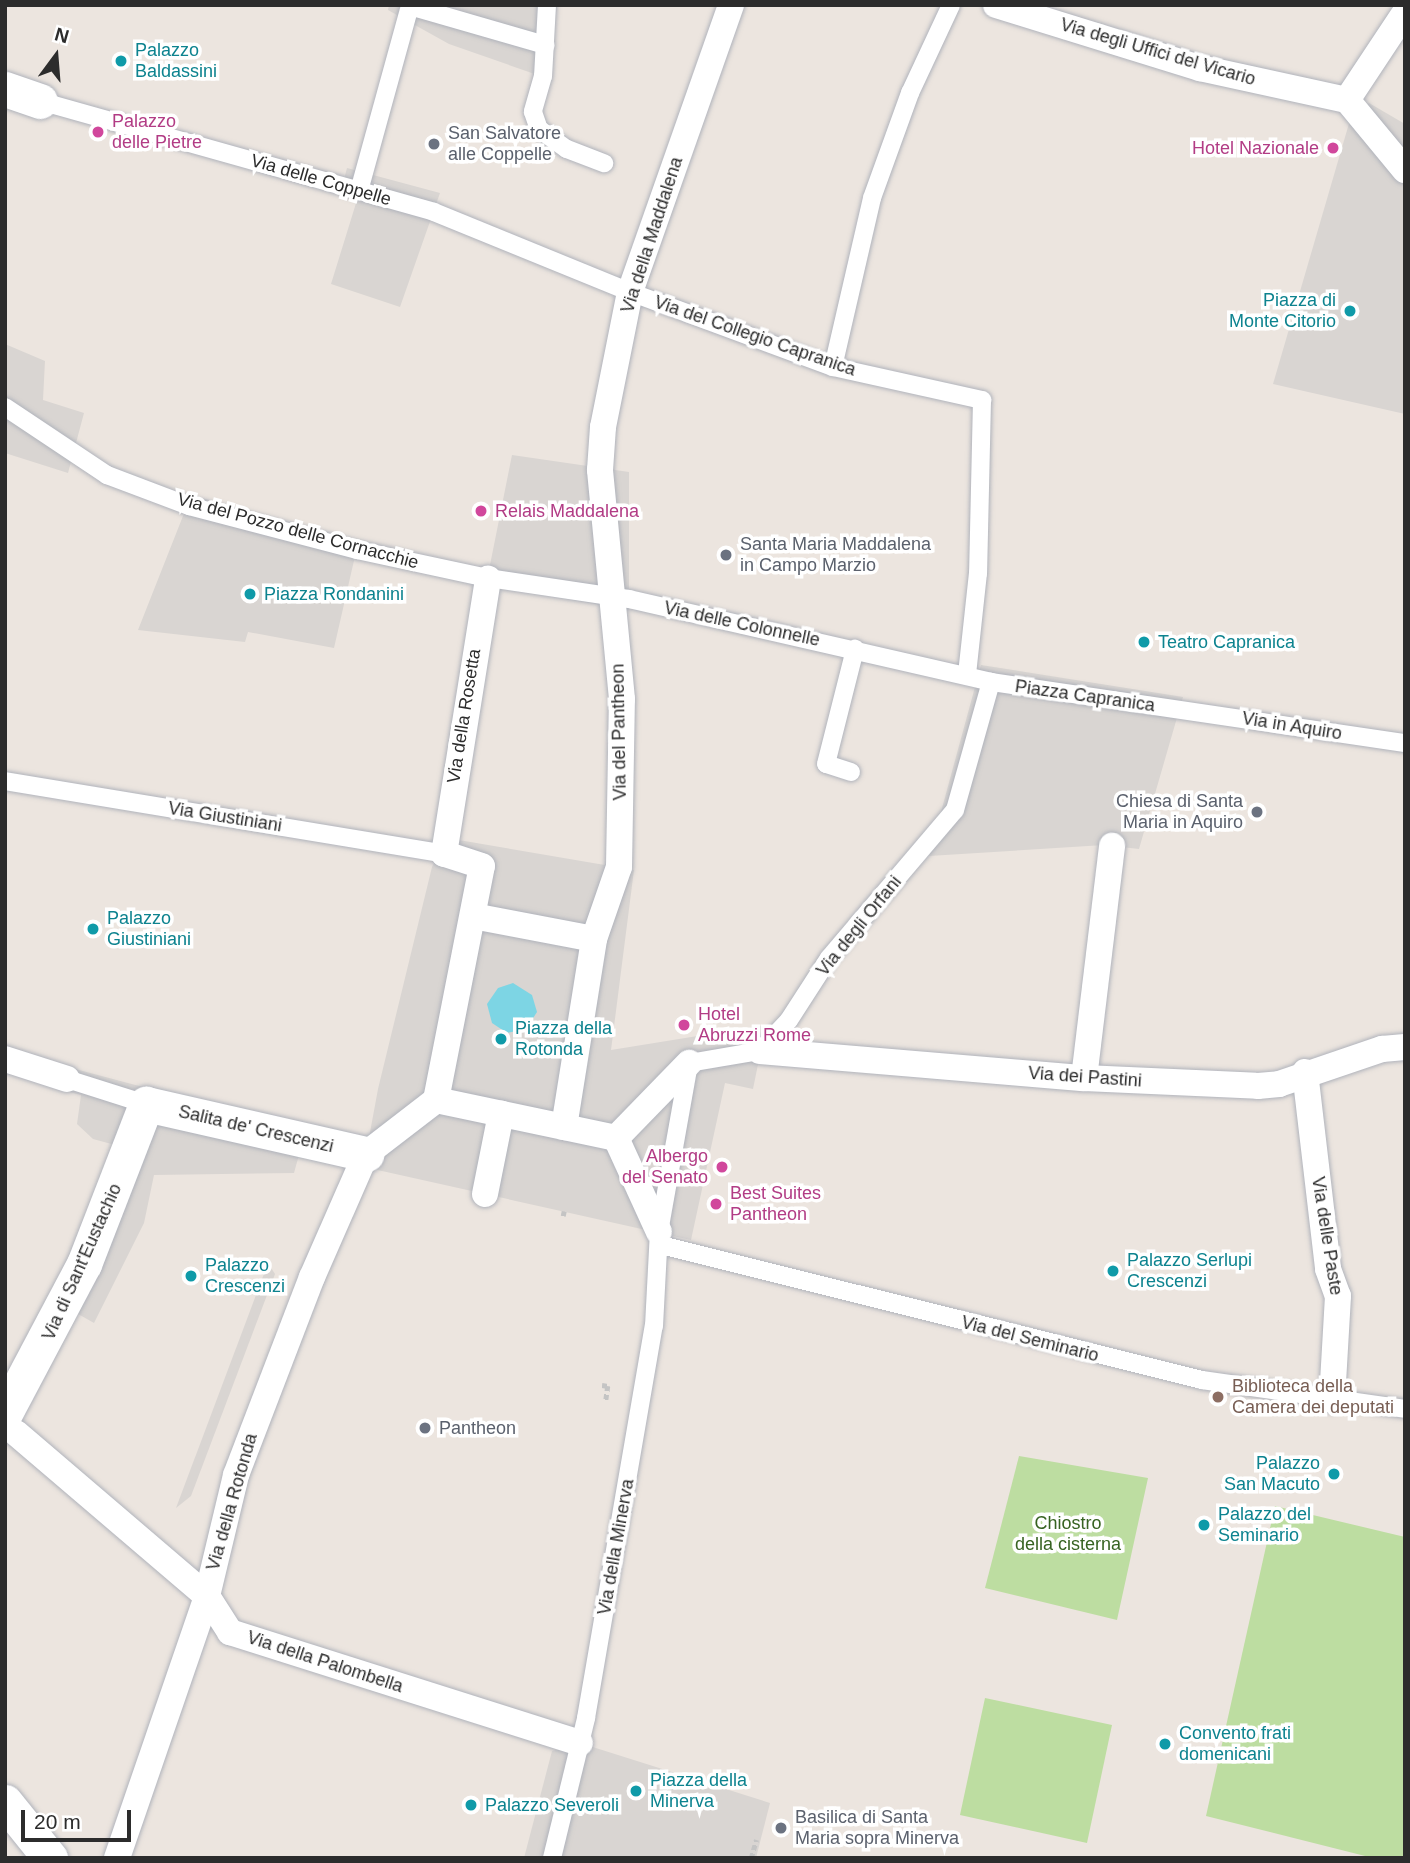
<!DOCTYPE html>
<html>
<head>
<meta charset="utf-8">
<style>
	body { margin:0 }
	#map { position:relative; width:1410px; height:1863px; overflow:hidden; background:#ece5df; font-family:Arial,sans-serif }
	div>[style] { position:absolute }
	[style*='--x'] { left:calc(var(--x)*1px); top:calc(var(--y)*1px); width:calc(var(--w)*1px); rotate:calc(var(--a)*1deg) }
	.green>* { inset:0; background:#bddda1 }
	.plaza>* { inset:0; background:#d9d5d2 }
	.water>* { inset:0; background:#7dd5e4 }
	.path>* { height:4.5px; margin-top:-2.25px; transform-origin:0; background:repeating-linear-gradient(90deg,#c4c4c4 0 5px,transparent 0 8.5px) }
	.roads { filter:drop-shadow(0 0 2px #b0b3bb) drop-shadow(0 0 2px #b0b3bb) }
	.service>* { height:18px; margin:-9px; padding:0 9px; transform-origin:9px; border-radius:9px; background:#fff }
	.pedestrian>* { height:26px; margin:-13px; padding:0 13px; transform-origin:13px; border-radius:13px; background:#fff }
	.minor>* { height:35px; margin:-17.5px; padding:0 17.5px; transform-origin:17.5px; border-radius:17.5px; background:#fff }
	.dots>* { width:19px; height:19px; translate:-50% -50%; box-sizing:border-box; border:4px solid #fff; border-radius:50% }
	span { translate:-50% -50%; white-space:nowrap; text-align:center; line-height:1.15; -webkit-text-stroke:7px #fff; paint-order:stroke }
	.culture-label { font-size:18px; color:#0d838f }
	.left { translate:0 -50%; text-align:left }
	.right { translate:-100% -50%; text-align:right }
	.street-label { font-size:18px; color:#2c2c2c }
	.hotel-label { font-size:18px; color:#b23c85 }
	.worship-label { font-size:18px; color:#5b616d }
	.education-label { font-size:18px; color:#785e54 }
	.park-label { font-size:18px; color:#376322 }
	.frame { position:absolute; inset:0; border:7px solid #2c2c2c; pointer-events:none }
	.north { position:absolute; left:21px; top:21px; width:70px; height:70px; -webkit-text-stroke:5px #fff; paint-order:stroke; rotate:16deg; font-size:19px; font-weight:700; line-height:28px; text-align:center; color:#2c2c2c }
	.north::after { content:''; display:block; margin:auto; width:24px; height:32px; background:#2c2c2c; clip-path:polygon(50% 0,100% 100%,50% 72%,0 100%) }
	.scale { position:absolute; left:21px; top:1810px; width:110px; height:32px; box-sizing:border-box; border:4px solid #2c2c2c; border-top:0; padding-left:9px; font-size:21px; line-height:24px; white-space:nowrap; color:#2c2c2c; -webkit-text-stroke:5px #fff; paint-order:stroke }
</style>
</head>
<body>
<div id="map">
	<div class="green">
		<i style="clip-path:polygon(1019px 1456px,1148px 1478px,1117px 1620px,985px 1588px)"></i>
		<i style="clip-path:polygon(1275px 1506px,1405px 1537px,1405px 1858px,1373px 1858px,1206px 1816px)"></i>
		<i style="clip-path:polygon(985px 1698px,1112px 1725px,1087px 1843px,960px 1815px)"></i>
	</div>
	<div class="plaza">
		<i style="clip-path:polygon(389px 5px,557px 5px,549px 79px,449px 44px,388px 10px)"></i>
		<i style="clip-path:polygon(1369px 103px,1405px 124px,1405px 414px,1273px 384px,1350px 120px)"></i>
		<i style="clip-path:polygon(347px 168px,440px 193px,400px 307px,331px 284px,357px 200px,340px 195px)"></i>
		<i style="clip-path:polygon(5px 344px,45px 361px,43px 400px,84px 413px,68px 473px,5px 453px)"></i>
		<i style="clip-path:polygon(512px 455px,629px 472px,629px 610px,486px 585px)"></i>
		<i style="clip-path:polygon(195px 496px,358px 543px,334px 648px,248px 632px,245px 642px,138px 630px,183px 516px)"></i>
		<i style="clip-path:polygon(981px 665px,1183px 697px,1139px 849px,1104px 845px,929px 856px)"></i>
		<i style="clip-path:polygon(447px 838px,634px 870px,611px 1050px,766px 1025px,753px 1089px,725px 1083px,691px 1240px,373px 1169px,366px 1154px,378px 1089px,432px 867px)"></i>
		<i style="clip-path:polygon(49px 1062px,173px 1095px,303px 1140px,294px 1173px,154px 1175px,144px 1223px,94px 1323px,64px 1306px,130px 1149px,93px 1139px,77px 1124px,81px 1095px,61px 1090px)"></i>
		<i style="clip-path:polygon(268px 1263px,275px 1274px,191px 1496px,176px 1508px)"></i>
		<i style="clip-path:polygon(580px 1743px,770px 1803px,756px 1858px,524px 1858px,552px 1751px)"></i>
	</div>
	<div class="water">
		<i style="clip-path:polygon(513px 983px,532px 995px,537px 1012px,526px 1029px,507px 1033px,492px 1023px,487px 1004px,498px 988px)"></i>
	</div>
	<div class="path">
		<i style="--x:563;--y:1216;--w:5;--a:-79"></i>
		<i style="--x:602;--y:1385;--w:6;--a:9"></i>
		<i style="--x:608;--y:1386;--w:14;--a:98"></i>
		<i style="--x:751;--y:1858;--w:19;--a:-74"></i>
	</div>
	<div class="roads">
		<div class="service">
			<i style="--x:547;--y:5;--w:71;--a:93.2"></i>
			<i style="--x:543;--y:76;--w:37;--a:106"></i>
			<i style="--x:533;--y:112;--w:18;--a:71"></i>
			<i style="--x:539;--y:129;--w:34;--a:36"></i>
			<i style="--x:567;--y:149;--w:40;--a:21"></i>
			<i style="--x:40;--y:101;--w:409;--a:15.7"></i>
			<i style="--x:434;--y:212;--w:212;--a:22.2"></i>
			<i style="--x:630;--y:292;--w:216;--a:20.3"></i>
			<i style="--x:833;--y:367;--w:153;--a:12.5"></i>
			<i style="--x:982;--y:400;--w:173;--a:91.3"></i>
			<i style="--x:978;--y:573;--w:102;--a:96.2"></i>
			<i style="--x:359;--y:191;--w:192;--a:-74.6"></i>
			<i style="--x:410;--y:6;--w:141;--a:16.1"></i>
			<i style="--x:833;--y:367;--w:173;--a:-77"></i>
			<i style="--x:872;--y:198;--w:112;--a:-70.1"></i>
			<i style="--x:910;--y:93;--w:97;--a:-65"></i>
			<i style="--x:5;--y:407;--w:123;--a:33.7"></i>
			<i style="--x:107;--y:475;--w:88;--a:20.7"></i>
			<i style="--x:189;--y:506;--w:174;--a:14.7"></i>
			<i style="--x:357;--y:550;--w:134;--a:12.1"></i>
			<i style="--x:488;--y:578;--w:143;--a:8.5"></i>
			<i style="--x:629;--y:599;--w:371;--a:12.9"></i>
			<i style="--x:991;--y:682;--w:418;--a:8.4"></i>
			<i style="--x:851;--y:772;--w:26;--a:-162"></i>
			<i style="--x:826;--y:764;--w:119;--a:-75.8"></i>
			<i style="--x:5;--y:781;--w:445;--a:9.4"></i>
			<i style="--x:67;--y:1079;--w:83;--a:17.6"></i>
			<i style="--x:661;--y:1245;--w:558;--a:14.01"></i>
			<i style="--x:1202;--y:1380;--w:205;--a:8.1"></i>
			<i style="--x:552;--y:1858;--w:144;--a:-76.3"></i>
			<i style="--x:586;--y:1718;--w:398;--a:-80.2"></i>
			<i style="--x:654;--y:1326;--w:94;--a:-87"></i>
			<i style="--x:659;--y:1232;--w:172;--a:-79.9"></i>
			<i style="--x:689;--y:1063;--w:72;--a:-9.6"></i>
			<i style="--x:760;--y:1051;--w:42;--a:-46.9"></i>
			<i style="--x:789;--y:1020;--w:74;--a:-57.2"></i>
			<i style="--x:829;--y:958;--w:194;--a:-49.6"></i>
			<i style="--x:955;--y:810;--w:133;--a:-74.3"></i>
		</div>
		<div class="pedestrian">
			<i style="--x:996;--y:5;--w:214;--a:17.2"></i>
			<i style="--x:1200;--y:68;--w:150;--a:12.3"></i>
			<i style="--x:1347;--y:100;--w:91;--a:50.4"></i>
			<i style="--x:1347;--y:100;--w:100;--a:-56.5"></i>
			<i style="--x:473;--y:916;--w:123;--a:10.8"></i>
			<i style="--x:594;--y:939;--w:76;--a:-70.9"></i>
			<i style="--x:619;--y:867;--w:168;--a:-89"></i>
			<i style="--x:622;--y:699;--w:230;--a:-95.5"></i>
			<i style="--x:600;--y:470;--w:43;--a:-86"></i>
			<i style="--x:603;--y:427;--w:138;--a:-78.7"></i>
			<i style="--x:630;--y:292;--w:304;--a:-70.6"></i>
			<i style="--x:760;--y:1051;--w:325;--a:4.8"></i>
			<i style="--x:1084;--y:1078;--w:174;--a:2.6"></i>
			<i style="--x:1258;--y:1086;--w:21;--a:-5"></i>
			<i style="--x:1279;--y:1084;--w:109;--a:-18.8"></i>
			<i style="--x:1382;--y:1049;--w:23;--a:-5"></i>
			<i style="--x:5;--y:1059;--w:65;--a:17.9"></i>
			<i style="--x:1305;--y:1072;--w:198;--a:83.3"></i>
			<i style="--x:1328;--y:1269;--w:29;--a:70"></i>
			<i style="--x:1338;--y:1296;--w:104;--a:93.3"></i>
			<i style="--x:1084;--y:1078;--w:234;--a:-83.1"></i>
			<i style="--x:436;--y:1100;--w:184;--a:11.9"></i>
			<i style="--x:616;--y:1138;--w:103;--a:65.4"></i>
			<i style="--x:564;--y:1127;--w:190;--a:-80.9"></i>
			<i style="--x:616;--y:1138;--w:105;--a:-45.8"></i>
			<i style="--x:485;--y:1194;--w:82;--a:-78.7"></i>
			<i style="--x:16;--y:1433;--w:251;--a:40.5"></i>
			<i style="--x:207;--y:1596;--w:43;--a:57.4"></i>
			<i style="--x:230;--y:1632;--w:367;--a:17.6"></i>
			<i style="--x:117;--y:1858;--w:277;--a:-71"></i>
			<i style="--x:207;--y:1596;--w:124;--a:-76.5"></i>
			<i style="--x:236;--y:1475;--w:212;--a:-69"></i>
			<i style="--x:312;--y:1277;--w:134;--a:-66.3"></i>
			<i style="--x:366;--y:1154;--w:88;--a:-37.6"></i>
			<i style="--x:436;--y:1100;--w:238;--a:-78.9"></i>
			<i style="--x:482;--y:866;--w:40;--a:-162"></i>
			<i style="--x:444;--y:854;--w:279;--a:-80.9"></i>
		</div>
		<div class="minor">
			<i style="--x:5;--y:89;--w:37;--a:19"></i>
			<i style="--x:5;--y:1413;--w:169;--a:-62.1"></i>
			<i style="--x:84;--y:1264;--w:172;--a:-68.8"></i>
			<i style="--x:146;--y:1104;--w:226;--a:12.8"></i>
			<i style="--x:5;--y:1802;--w:72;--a:51.2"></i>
		</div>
	</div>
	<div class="dots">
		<i style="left:121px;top:61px;background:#0f9aa8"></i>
		<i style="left:98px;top:132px;background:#d1479c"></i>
		<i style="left:434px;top:144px;background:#6b7280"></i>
		<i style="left:1333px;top:148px;background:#d1479c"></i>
		<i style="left:1350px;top:311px;background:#0f9aa8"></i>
		<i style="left:481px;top:511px;background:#d1479c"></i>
		<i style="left:726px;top:555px;background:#6b7280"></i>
		<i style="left:250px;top:594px;background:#0f9aa8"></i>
		<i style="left:1144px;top:642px;background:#0f9aa8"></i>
		<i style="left:1257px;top:812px;background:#6b7280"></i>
		<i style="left:93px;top:929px;background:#0f9aa8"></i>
		<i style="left:684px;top:1025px;background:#d1479c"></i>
		<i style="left:501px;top:1039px;background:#0f9aa8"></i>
		<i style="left:722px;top:1167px;background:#d1479c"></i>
		<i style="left:716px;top:1204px;background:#d1479c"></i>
		<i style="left:1113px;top:1271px;background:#0f9aa8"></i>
		<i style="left:191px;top:1276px;background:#0f9aa8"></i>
		<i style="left:1218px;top:1397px;background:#8d6e63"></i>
		<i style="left:425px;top:1428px;background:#6b7280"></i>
		<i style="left:1334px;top:1474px;background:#0f9aa8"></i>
		<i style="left:1204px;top:1525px;background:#0f9aa8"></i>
		<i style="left:1165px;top:1744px;background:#0f9aa8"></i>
		<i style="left:636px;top:1791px;background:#0f9aa8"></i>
		<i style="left:471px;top:1805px;background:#0f9aa8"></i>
		<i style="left:781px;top:1828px;background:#6b7280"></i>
	</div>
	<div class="culture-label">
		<span class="left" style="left:135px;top:61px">Palazzo<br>Baldassini</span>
		<span class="right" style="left:1336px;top:311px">Piazza di<br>Monte Citorio</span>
		<span class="left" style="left:264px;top:594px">Piazza Rondanini</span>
		<span class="left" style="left:1158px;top:642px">Teatro Capranica</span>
		<span class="left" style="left:107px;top:929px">Palazzo<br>Giustiniani</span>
		<span class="left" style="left:515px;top:1039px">Piazza della<br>Rotonda</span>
		<span class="left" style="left:1127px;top:1271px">Palazzo Serlupi<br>Crescenzi</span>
		<span class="left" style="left:205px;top:1276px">Palazzo<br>Crescenzi</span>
		<span class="right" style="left:1320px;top:1474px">Palazzo<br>San Macuto</span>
		<span class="left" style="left:1218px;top:1525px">Palazzo del<br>Seminario</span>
		<span class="left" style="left:1179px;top:1744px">Convento frati<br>domenicani</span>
		<span class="left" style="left:650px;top:1791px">Piazza della<br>Minerva</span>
		<span class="left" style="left:485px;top:1805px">Palazzo Severoli</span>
	</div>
	<div class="street-label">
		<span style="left:1158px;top:52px;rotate:16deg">Via degli Uffici del Vicario</span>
		<span style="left:321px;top:180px;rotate:16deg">Via delle Coppelle</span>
		<span style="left:652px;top:235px;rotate:-72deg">Via della Maddalena</span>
		<span style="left:755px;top:336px;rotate:19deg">Via del Collegio Capranica</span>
		<span style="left:298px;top:531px;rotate:15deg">Via del Pozzo delle Cornacchie</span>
		<span style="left:742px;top:624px;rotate:12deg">Via delle Colonnelle</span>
		<span style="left:1085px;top:696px;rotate:8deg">Piazza Capranica</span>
		<span style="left:464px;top:716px;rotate:-81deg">Via della Rosetta</span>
		<span style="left:1292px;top:726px;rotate:9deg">Via in Aquiro</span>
		<span style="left:619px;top:732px;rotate:-91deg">Via del Pantheon</span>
		<span style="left:225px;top:817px;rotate:9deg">Via Giustiniani</span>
		<span style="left:859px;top:926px;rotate:-51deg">Via degli Orfani</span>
		<span style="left:1085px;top:1077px;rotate:4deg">Via dei Pastini</span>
		<span style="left:256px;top:1129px;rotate:13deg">Salita de' Crescenzi</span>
		<span style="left:1327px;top:1236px;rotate:81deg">Via delle Paste</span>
		<span style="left:82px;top:1262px;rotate:-66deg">Via di Sant'Eustachio</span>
		<span style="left:1030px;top:1339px;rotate:14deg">Via del Seminario</span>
		<span style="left:232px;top:1502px;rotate:-74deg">Via della Rotonda</span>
		<span style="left:616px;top:1547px;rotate:-80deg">Via della Minerva</span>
		<span style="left:325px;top:1662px;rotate:18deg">Via della Palombella</span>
	</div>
	<div class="hotel-label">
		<span class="left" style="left:112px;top:132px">Palazzo<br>delle Pietre</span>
		<span class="right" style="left:1319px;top:148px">Hotel Nazionale</span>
		<span class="left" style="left:495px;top:511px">Relais Maddalena</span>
		<span class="left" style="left:698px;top:1025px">Hotel<br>Abruzzi Rome</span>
		<span class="right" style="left:708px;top:1167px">Albergo<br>del Senato</span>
		<span class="left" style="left:730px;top:1204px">Best Suites<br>Pantheon</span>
	</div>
	<div class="worship-label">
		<span class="left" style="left:448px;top:144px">San Salvatore<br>alle Coppelle</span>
		<span class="left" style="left:740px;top:555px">Santa Maria Maddalena<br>in Campo Marzio</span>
		<span class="right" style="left:1243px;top:812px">Chiesa di Santa<br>Maria in Aquiro</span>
		<span class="left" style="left:439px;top:1428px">Pantheon</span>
		<span class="left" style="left:795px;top:1828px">Basilica di Santa<br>Maria sopra Minerva</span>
	</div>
	<div class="education-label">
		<span class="left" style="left:1232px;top:1397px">Biblioteca della<br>Camera dei deputati</span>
	</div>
	<div class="park-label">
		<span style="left:1068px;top:1534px">Chiostro<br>della cisterna</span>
	</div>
	<div class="frame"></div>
	<div class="north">N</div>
	<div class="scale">20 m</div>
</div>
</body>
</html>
